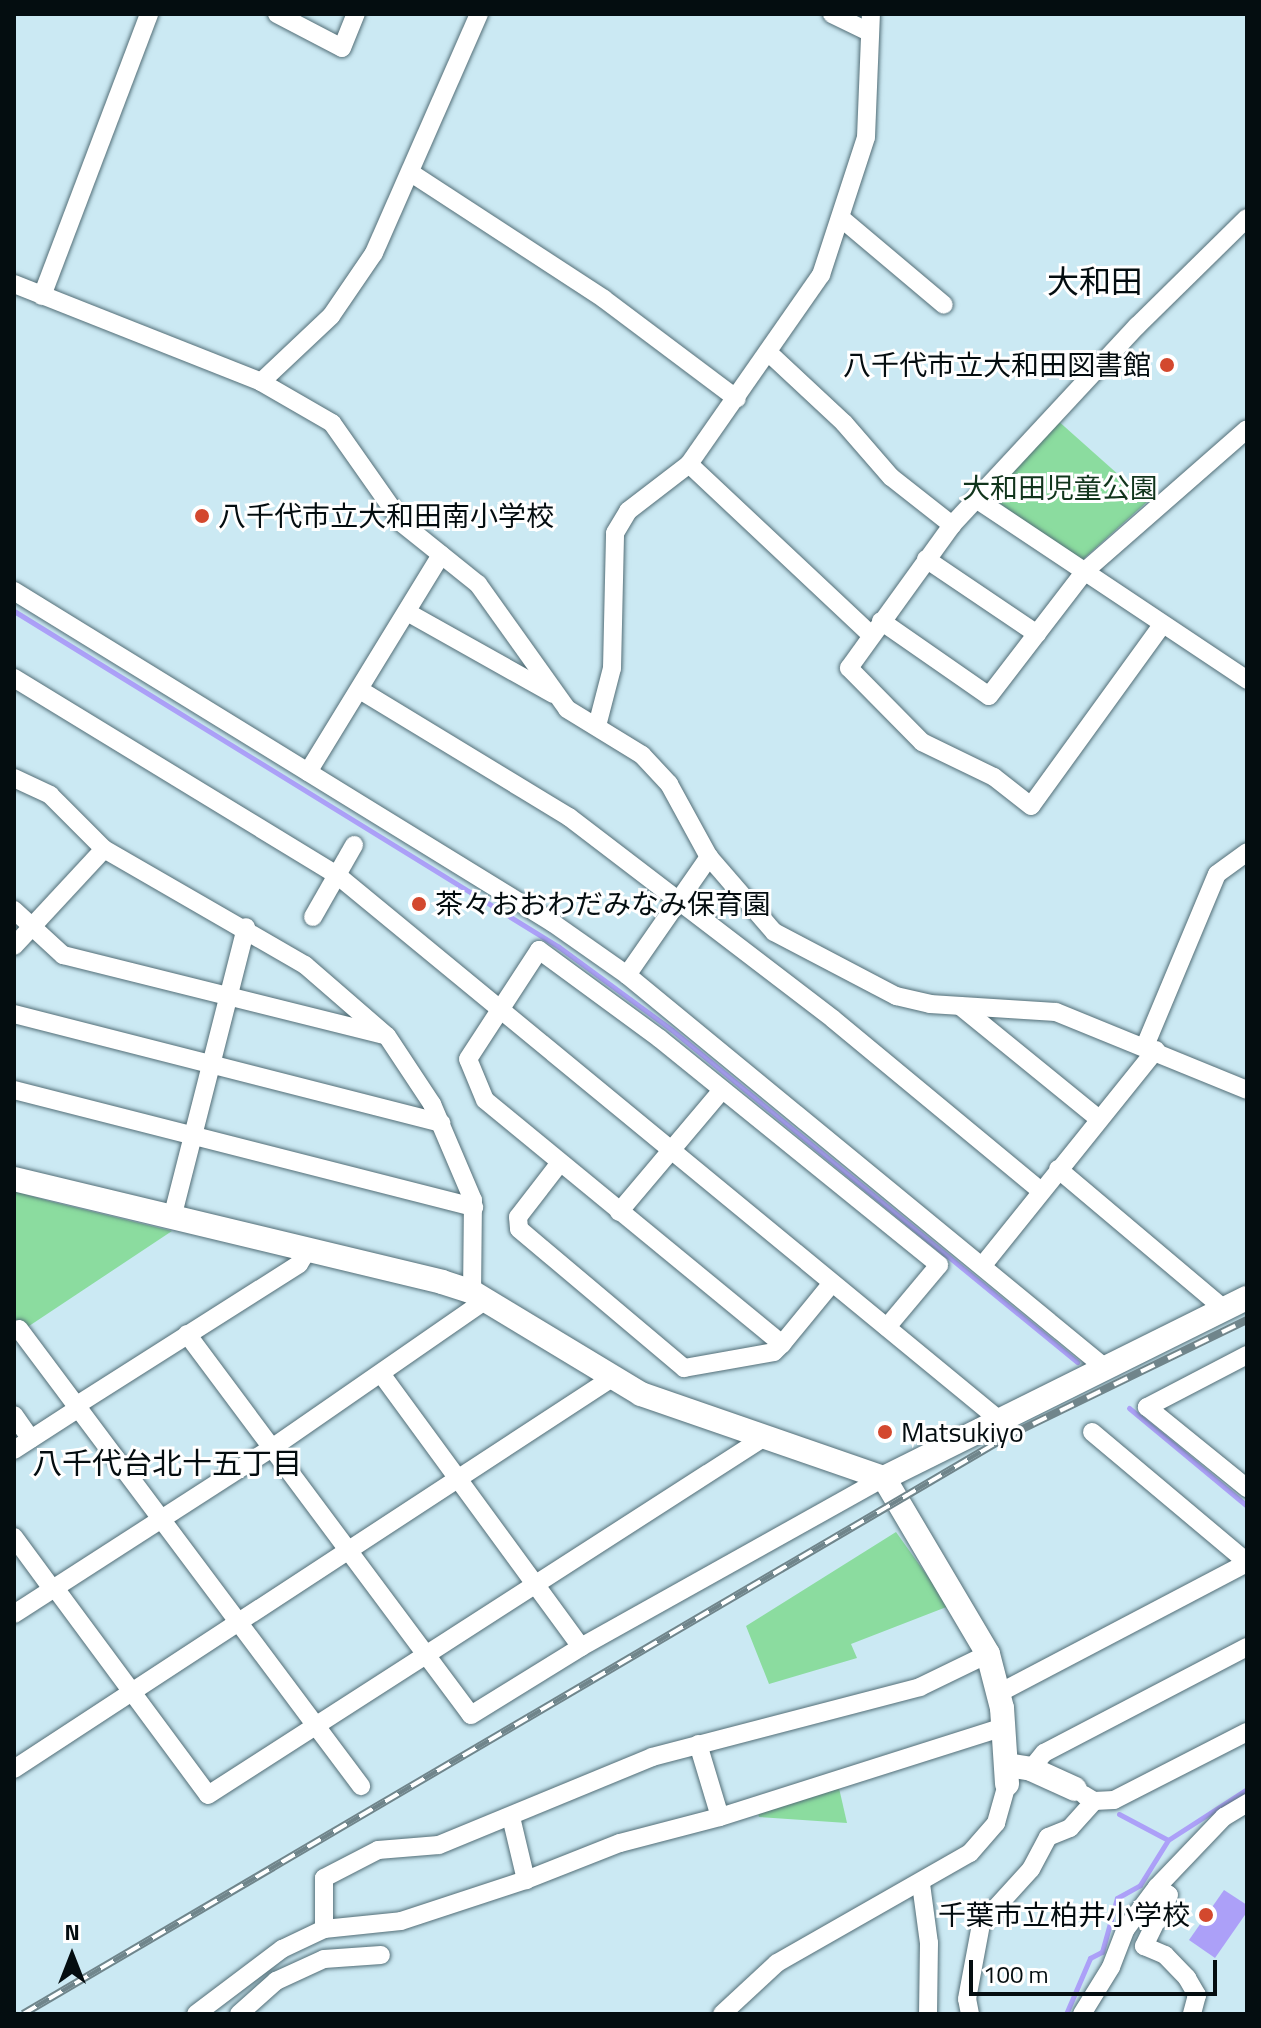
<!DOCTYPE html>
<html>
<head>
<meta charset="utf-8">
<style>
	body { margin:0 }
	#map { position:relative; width:1261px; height:2028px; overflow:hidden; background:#cbe9f3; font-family:"Titillium Web","Noto Sans JP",sans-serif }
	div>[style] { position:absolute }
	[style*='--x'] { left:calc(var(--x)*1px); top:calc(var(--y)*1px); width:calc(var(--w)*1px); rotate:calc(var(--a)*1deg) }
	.green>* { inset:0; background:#8bdc9f }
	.water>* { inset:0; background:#aca0f8 }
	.stream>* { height:5px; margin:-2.5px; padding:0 2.5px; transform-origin:2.5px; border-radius:2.5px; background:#aca0f8 }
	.roads { filter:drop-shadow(0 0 2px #536e77) drop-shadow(0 0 2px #536e77) }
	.minor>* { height:18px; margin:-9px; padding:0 9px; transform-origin:9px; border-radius:9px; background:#fff }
	.tertiary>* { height:24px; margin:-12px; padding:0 12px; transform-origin:12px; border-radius:12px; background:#fff }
	.rail>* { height:8px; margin-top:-4px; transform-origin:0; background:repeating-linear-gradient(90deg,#fff 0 15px,#70858b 0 30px); box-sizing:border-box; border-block:2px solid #70858b }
	.dots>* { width:22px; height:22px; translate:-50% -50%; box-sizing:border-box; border:4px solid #fff; border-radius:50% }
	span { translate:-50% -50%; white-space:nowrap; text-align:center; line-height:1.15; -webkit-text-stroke:6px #fff; paint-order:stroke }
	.poi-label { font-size:28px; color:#040d10 }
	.right { translate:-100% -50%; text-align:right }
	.left { translate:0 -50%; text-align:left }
	.park-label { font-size:28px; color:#11351c }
	.neighbourhood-label { font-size:30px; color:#040d10 }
	.quarter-label { font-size:32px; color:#040d10 }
	.frame { position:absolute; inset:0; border:16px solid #040d10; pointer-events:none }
	.north { position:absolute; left:32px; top:1916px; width:80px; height:80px; -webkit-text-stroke:6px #fff; paint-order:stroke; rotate:0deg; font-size:22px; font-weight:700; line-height:32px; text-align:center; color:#040d10 }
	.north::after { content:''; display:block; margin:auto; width:28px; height:36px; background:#040d10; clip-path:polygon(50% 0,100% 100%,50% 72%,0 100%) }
	.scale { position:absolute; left:969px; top:1960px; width:248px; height:36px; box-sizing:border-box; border:4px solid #040d10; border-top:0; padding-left:10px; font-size:24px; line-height:28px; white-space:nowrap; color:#040d10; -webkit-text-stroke:6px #fff; paint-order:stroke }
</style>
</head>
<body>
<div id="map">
	<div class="green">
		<i style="clip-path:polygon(1056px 419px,1148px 501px,1081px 561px,988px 495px)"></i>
		<i style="clip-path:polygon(14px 1191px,49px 1201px,172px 1231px,14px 1336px)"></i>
		<i style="clip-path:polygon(896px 1532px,949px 1606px,851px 1644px,857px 1658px,769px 1684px,746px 1626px)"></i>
		<i style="clip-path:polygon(839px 1788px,847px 1823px,759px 1817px,758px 1813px)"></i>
	</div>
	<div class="water">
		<i style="clip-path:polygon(1224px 1890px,1247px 1905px,1247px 1912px,1215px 1958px,1189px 1940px)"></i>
	</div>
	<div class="stream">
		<i style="--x:14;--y:611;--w:640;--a:31.65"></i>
		<i style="--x:559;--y:947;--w:140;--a:36.3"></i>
		<i style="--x:672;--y:1030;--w:524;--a:39.34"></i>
		<i style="--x:1129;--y:1408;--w:153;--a:39.7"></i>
		<i style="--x:1119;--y:1814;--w:55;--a:28"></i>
		<i style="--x:1066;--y:2014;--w:61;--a:-66.8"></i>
		<i style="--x:1090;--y:1958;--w:13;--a:-27"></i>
		<i style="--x:1102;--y:1952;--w:56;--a:-74.5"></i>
		<i style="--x:1117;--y:1898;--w:26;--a:-29"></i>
		<i style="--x:1140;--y:1885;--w:53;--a:-58.1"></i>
		<i style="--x:1168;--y:1840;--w:94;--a:-32.8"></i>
	</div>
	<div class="roads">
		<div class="minor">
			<i style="--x:277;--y:14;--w:73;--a:27.6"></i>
			<i style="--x:342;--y:48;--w:37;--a:-68"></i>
			<i style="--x:832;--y:14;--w:41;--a:25.9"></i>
			<i style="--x:411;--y:173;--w:230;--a:33.1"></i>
			<i style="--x:604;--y:299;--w:166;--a:36.9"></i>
			<i style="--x:842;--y:219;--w:133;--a:40.1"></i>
			<i style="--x:14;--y:284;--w:266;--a:21.6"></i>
			<i style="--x:261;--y:382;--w:82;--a:30"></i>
			<i style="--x:332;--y:423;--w:123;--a:54.9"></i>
			<i style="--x:403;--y:524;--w:96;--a:38.7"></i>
			<i style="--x:478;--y:584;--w:153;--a:54.5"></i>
			<i style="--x:567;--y:709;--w:88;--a:31.5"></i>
			<i style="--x:642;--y:755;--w:40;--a:47"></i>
			<i style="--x:669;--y:784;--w:83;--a:61.3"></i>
			<i style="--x:709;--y:857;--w:99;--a:49.1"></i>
			<i style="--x:774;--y:932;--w:138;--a:27.7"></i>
			<i style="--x:896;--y:996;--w:35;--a:13"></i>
			<i style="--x:930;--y:1004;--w:126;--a:3.6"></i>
			<i style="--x:1056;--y:1012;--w:206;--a:22.2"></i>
			<i style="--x:42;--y:296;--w:302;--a:-69.2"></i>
			<i style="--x:769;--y:353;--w:103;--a:43"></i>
			<i style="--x:844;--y:423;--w:72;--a:49"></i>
			<i style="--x:891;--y:477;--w:78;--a:38.2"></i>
			<i style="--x:261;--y:382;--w:96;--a:-43.3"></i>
			<i style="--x:331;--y:316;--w:76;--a:-55.7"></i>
			<i style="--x:374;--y:253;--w:261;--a:-66.3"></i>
			<i style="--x:689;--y:464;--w:250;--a:43.2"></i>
			<i style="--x:976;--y:499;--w:326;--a:33.7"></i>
			<i style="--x:926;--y:559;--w:134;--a:34"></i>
			<i style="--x:14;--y:591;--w:633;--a:31.63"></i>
			<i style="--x:553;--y:923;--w:90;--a:35.1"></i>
			<i style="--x:627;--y:975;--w:617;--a:39.41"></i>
			<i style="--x:407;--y:612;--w:167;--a:29.3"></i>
			<i style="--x:881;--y:621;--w:131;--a:34.8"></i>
			<i style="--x:989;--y:696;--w:158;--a:-52.5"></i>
			<i style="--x:1085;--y:571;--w:215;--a:-41.2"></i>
			<i style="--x:1162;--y:625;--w:223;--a:125.9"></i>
			<i style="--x:1031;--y:806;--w:47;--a:-141.9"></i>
			<i style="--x:994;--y:777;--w:80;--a:-154.1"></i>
			<i style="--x:922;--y:742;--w:104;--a:-134.6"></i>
			<i style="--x:849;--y:668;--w:176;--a:-54.2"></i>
			<i style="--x:952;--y:525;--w:272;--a:-47.1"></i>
			<i style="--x:1137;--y:326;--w:154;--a:-44.5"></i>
			<i style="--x:14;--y:678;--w:378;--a:31.4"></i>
			<i style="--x:337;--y:875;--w:856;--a:39.45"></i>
			<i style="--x:360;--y:690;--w:245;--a:31.3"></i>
			<i style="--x:569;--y:817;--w:332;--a:37.4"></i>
			<i style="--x:833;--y:1019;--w:270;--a:39.6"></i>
			<i style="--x:597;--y:726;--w:60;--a:-75.5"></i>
			<i style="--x:612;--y:668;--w:135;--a:-88.7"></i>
			<i style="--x:615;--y:533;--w:26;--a:-59"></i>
			<i style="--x:628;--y:511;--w:77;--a:-37.6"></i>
			<i style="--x:689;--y:464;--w:231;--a:-55.1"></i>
			<i style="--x:821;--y:275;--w:145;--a:-71.9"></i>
			<i style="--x:866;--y:137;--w:123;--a:-87.7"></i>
			<i style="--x:308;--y:772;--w:255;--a:-58.5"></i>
			<i style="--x:14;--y:778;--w:40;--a:25"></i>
			<i style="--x:50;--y:795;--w:76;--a:45"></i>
			<i style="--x:104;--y:849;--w:232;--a:30"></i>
			<i style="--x:305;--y:965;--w:108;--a:40.9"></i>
			<i style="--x:387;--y:1036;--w:82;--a:56.5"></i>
			<i style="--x:432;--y:1104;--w:104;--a:66.9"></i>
			<i style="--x:473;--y:1200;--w:92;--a:90.6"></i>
			<i style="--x:14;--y:910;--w:67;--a:42.6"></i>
			<i style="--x:63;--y:955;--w:331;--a:14"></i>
			<i style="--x:313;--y:917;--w:83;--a:-60.3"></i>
			<i style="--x:14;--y:946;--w:132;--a:-47.1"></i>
			<i style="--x:627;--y:975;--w:144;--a:-55.2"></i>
			<i style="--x:960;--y:1006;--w:179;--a:39.1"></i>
			<i style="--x:14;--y:1014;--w:441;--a:14.3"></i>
			<i style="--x:1145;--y:1046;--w:186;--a:-67.3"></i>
			<i style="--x:1217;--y:874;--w:37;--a:-36"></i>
			<i style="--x:14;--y:1090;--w:475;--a:14.3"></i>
			<i style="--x:559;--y:1164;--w:67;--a:127.7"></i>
			<i style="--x:518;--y:1217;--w:12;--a:85"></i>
			<i style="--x:519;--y:1229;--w:216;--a:40.1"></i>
			<i style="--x:684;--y:1368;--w:91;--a:-10.1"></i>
			<i style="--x:774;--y:1352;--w:11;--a:-45"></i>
			<i style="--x:1058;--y:1169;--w:217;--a:40.1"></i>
			<i style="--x:619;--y:1212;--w:160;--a:-49.8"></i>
			<i style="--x:172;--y:1218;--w:300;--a:-75.7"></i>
			<i style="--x:983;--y:1265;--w:276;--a:-51.2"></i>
			<i style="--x:832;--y:1283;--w:79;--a:129.3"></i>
			<i style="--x:782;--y:1344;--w:384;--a:-140.6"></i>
			<i style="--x:485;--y:1100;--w:44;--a:-112.5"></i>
			<i style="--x:468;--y:1059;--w:130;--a:-56.9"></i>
			<i style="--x:539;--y:950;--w:150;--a:36.3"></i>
			<i style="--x:660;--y:1039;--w:359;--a:39"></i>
			<i style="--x:939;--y:1265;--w:81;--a:130"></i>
			<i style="--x:19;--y:1329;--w:571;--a:53.19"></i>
			<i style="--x:187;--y:1334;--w:475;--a:53.3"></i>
			<i style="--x:471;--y:1715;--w:129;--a:-31.7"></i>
			<i style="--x:581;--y:1647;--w:347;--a:-29.2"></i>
			<i style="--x:1247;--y:1355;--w:113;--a:152.5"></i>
			<i style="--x:1147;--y:1407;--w:129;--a:39"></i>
			<i style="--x:382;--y:1375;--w:337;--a:53.8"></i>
			<i style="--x:77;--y:1405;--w:263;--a:-32.4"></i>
			<i style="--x:299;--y:1264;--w:15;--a:-58"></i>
			<i style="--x:14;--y:1415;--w:29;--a:55"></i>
			<i style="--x:1092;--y:1432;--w:202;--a:40"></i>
			<i style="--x:14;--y:1450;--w:77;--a:-32.9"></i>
			<i style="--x:14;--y:1537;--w:66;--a:53.7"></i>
			<i style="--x:55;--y:1588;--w:257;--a:53.5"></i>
			<i style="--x:208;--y:1795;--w:660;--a:-32.75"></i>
			<i style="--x:14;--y:1614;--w:307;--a:-32.8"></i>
			<i style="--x:272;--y:1448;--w:260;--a:-34.7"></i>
			<i style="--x:999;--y:1693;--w:280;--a:-27.7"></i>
			<i style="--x:698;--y:1744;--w:76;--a:73.2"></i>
			<i style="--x:14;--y:1769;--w:714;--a:-33.18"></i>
			<i style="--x:1031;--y:1769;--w:21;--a:-51"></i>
			<i style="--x:1044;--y:1753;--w:229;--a:-27.6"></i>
			<i style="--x:1084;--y:1795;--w:12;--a:31"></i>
			<i style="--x:1094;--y:1801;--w:20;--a:-3"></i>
			<i style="--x:1114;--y:1800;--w:149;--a:-27.1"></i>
			<i style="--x:511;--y:1817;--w:65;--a:76.6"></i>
			<i style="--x:526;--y:1880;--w:101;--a:-21.5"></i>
			<i style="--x:620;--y:1843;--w:103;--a:-14.6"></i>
			<i style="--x:720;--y:1817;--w:298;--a:-17.6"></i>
			<i style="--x:921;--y:1884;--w:60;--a:82.3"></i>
			<i style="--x:929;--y:1943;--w:71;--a:90.8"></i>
			<i style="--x:1157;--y:1887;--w:14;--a:34"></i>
			<i style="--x:1169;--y:1895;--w:57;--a:116.1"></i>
			<i style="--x:1144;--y:1946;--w:23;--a:23"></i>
			<i style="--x:1165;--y:1955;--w:32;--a:46"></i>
			<i style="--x:1187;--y:1978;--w:20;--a:60"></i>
			<i style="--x:1197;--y:1995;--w:20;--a:105"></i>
			<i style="--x:324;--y:1929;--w:77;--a:-5.9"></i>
			<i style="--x:401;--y:1921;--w:132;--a:-18.2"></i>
			<i style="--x:196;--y:2014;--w:108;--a:-37.1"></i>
			<i style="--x:282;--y:1949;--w:47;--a:-25.5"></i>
			<i style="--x:324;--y:1929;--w:51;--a:-90"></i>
			<i style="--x:324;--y:1878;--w:61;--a:-27.4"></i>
			<i style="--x:378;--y:1850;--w:61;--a:-4.7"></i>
			<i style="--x:439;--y:1845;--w:230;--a:-22.4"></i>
			<i style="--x:652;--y:1757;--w:277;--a:-14.6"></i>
			<i style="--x:920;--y:1687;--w:76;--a:-25.9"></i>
			<i style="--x:239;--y:2014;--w:50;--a:-41.7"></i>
			<i style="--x:276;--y:1981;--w:53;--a:-24.6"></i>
			<i style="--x:324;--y:1959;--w:57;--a:-4"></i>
			<i style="--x:722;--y:2014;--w:75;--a:-42.8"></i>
			<i style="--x:777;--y:1963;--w:222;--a:-29.7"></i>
			<i style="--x:970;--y:1853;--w:40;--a:-49"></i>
			<i style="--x:996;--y:1823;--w:41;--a:-74.2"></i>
			<i style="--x:970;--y:2014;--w:15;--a:-101"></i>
			<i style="--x:967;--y:1999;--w:76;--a:-79.4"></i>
			<i style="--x:981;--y:1924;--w:74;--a:-47.7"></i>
			<i style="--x:1031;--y:1869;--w:36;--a:-62"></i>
			<i style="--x:1048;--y:1837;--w:24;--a:-22"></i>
			<i style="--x:1070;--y:1828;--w:36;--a:-48"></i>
			<i style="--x:1082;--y:2014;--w:55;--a:-58.3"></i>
			<i style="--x:1111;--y:1967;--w:40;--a:-69"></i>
			<i style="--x:1125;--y:1930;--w:54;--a:-53.3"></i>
			<i style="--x:1157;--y:1887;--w:97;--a:-46.3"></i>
			<i style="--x:1224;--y:1817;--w:27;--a:-31"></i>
		</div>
		<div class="tertiary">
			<i style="--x:14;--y:1179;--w:440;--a:13.5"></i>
			<i style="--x:442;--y:1282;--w:32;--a:18"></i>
			<i style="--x:472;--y:1292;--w:197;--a:31.1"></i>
			<i style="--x:641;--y:1394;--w:257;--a:19.1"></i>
			<i style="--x:884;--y:1478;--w:204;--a:59.4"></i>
			<i style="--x:988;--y:1654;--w:56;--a:75.5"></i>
			<i style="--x:1002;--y:1708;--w:76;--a:86.2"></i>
			<i style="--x:884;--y:1478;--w:405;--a:-26.4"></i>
			<i style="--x:1007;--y:1765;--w:24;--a:9"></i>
			<i style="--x:1031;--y:1769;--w:48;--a:24.4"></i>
		</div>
	</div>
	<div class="rail">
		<i style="--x:23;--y:2014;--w:1140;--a:-30.41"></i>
		<i style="--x:1006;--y:1437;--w:268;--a:-25.9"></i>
	</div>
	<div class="dots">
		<i style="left:1167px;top:365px;background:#d3482e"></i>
		<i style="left:202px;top:516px;background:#d3482e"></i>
		<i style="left:419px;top:904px;background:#d3482e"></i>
		<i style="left:885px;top:1432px;background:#d3482e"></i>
		<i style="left:1206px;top:1915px;background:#d3482e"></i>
	</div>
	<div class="poi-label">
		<span class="right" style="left:1151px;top:365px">八千代市立大和田図書館</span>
		<span class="left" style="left:218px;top:516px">八千代市立大和田南小学校</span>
		<span class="left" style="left:435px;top:904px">茶々おおわだみなみ保育園</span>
		<span class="left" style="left:901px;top:1432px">Matsukiyo</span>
		<span class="right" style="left:1190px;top:1915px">千葉市立柏井小学校</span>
	</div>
	<div class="park-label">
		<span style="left:1060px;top:488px">大和田児童公園</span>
	</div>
	<div class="neighbourhood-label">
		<span style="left:167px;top:1463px">八千代台北十五丁目</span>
	</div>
	<div class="quarter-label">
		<span style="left:1095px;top:281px">大和田</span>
	</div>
	<div class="frame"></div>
	<div class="north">N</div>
	<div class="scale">100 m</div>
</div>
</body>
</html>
